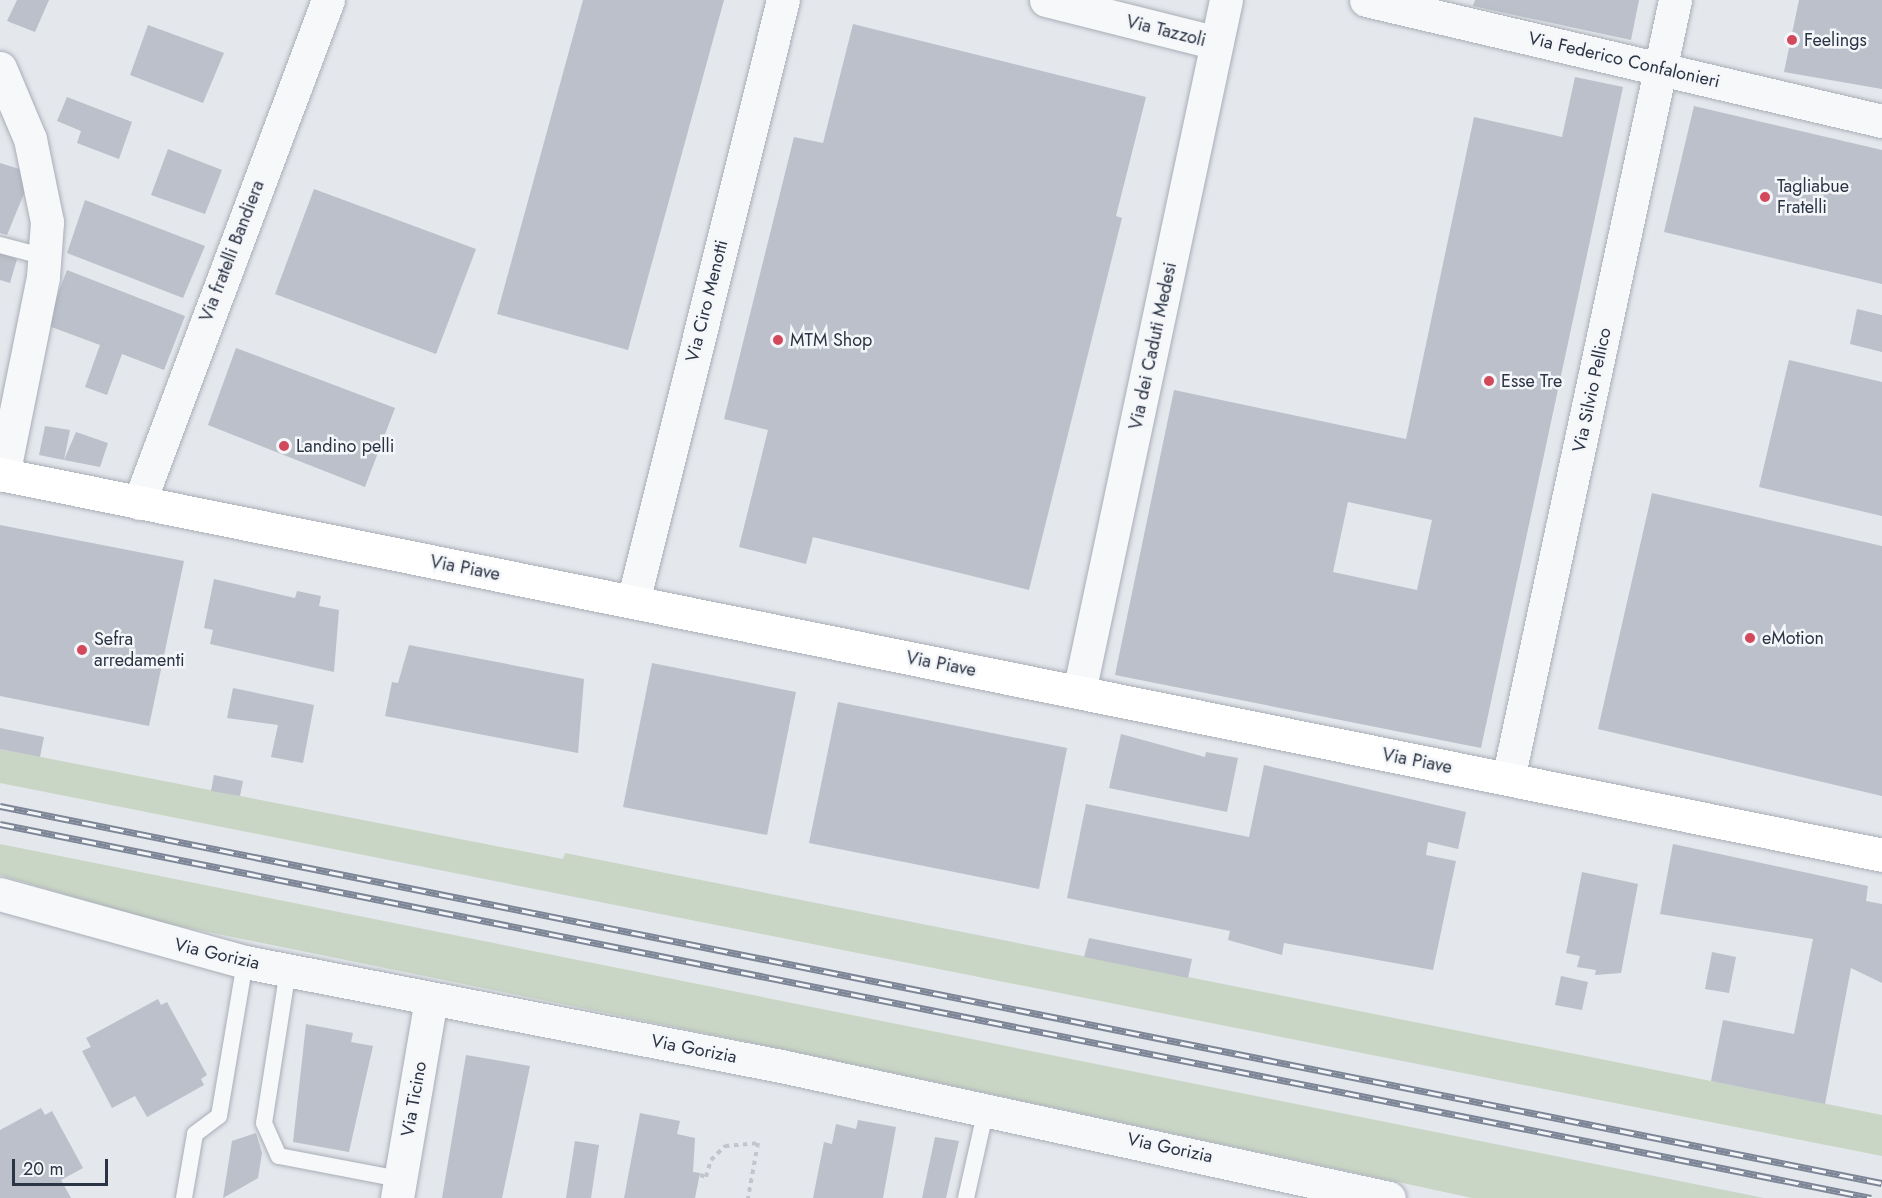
<!DOCTYPE html>
<html>
<head>
<meta charset="utf-8">
<style>
	body { margin:0 }
	#map { position:relative; width:1882px; height:1198px; overflow:hidden; background:#e4e7ec; font-family:Jost,sans-serif }
	div>[style] { position:absolute }
	[style*='--x'] { left:calc(var(--x)*1px); top:calc(var(--y)*1px); width:calc(var(--w)*1px); rotate:calc(var(--a)*1deg) }
	.green>* { inset:0; background:#c9d6c5 }
	.building>* { inset:0; background:#bbc0ca }
	.path>* { height:4px; margin-top:-2px; transform-origin:0; background:repeating-linear-gradient(90deg,#c2c5cb 0 4.5px,transparent 0 9px) }
	.roads { filter:drop-shadow(0 0 2px #a9aeb7) drop-shadow(0 0 2px #a9aeb7) }
	.lane>* { height:16px; margin:-8px; padding:0 8px; transform-origin:8px; border-radius:8px; background:#f7f8fa }
	.street>* { height:33px; margin:-16.5px; padding:0 16.5px; transform-origin:16.5px; border-radius:16.5px; background:#f7f8fa }
	.secondary>* { height:33px; margin:-16.5px; padding:0 16.5px; transform-origin:16.5px; border-radius:16.5px; background:#fff }
	.rail>* { height:7px; margin-top:-3.5px; transform-origin:0; background:repeating-linear-gradient(90deg,#f4f6f9 0 14px,#7d8696 0 28px); box-sizing:border-box; border-block:2px solid #7d8696 }
	.dots>* { width:16px; height:16px; translate:-50% -50%; box-sizing:border-box; border:3px solid #f4f6f9; border-radius:50% }
	span { translate:-50% -50%; white-space:nowrap; text-align:center; line-height:1.15; -webkit-text-stroke:5px #f4f6f9; paint-order:stroke }
	.street-label { font-size:18px; color:#2b3445 }
	.poi-label { font-size:18px; color:#2b3445 }
	.left { translate:0 -50%; text-align:left }
	.scale { position:absolute; left:12px; top:1159px; width:96px; height:27px; box-sizing:border-box; border:3px solid #2b3445; border-top:0; padding-left:8px; font-size:18px; line-height:21px; white-space:nowrap; color:#2b3445; -webkit-text-stroke:4px #f4f6f9; paint-order:stroke }
</style>
</head>
<body>
<div id="map">
	<div class="green">
		<i style="clip-path:polygon(0 749px,563px 859px,565px 853px,1882px 1115px,1882px 1156px,0 783px)"></i>
		<i style="clip-path:polygon(0 844px,1764px 1198px,1472px 1198px,783px 1049px,159px 922px,0 875px)"></i>
	</div>
	<div class="building">
		<i style="clip-path:polygon(17px 0,49px 0,35px 32px,7px 21px)"></i>
		<i style="clip-path:polygon(583px 0,724px 0,628px 350px,497px 314px)"></i>
		<i style="clip-path:polygon(1475px 0,1639px 0,1631px 40px,1473px 6px)"></i>
		<i style="clip-path:polygon(1799px 0,1882px 0,1882px 89px,1784px 72px)"></i>
		<i style="clip-path:polygon(853px 24px,1146px 97px,1116px 216px,1122px 218px,1029px 590px,813px 537px,806px 564px,739px 547px,768px 430px,724px 419px,794px 137px,823px 143px)"></i>
		<i style="clip-path:polygon(148px 25px,224px 53px,203px 103px,130px 75px)"></i>
		<i style="clip-path:polygon(evenodd,1575px 77px,1623px 87px,1481px 748px,1115px 675px,1174px 390px,1406px 439px,1474px 117px,1562px 137px,1575px 77px,1348px 502px,1432px 520px,1417px 590px,1333px 572px,1348px 502px)"></i>
		<i style="clip-path:polygon(67px 97px,132px 122px,119px 159px,77px 143px,81px 131px,57px 121px)"></i>
		<i style="clip-path:polygon(1694px 106px,1882px 150px,1882px 284px,1664px 232px)"></i>
		<i style="clip-path:polygon(168px 149px,222px 170px,205px 214px,151px 195px)"></i>
		<i style="clip-path:polygon(0 163px,29px 172px,30px 179px,7px 235px,0 233px)"></i>
		<i style="clip-path:polygon(314px 189px,476px 249px,436px 354px,275px 294px)"></i>
		<i style="clip-path:polygon(85px 200px,205px 246px,183px 298px,67px 253px)"></i>
		<i style="clip-path:polygon(0 253px,17px 259px,10px 283px,0 280px)"></i>
		<i style="clip-path:polygon(67px 270px,185px 316px,164px 370px,122px 354px,107px 395px,85px 387px,100px 345px,46px 325px)"></i>
		<i style="clip-path:polygon(1857px 309px,1882px 315px,1882px 352px,1850px 344px)"></i>
		<i style="clip-path:polygon(236px 348px,395px 408px,365px 487px,208px 425px)"></i>
		<i style="clip-path:polygon(1789px 360px,1882px 382px,1882px 516px,1759px 487px)"></i>
		<i style="clip-path:polygon(45px 426px,70px 430px,64px 460px,39px 455px)"></i>
		<i style="clip-path:polygon(76px 432px,108px 443px,100px 467px,64px 460px)"></i>
		<i style="clip-path:polygon(1652px 493px,1882px 546px,1882px 796px,1598px 729px)"></i>
		<i style="clip-path:polygon(0 525px,184px 561px,149px 726px,0 696px)"></i>
		<i style="clip-path:polygon(214px 579px,295px 598px,297px 591px,321px 596px,319px 606px,339px 610px,334px 672px,210px 644px,213px 630px,204px 628px)"></i>
		<i style="clip-path:polygon(409px 645px,584px 679px,578px 753px,385px 716px,392px 682px,398px 683px)"></i>
		<i style="clip-path:polygon(652px 663px,796px 692px,767px 835px,623px 807px)"></i>
		<i style="clip-path:polygon(233px 688px,314px 705px,303px 763px,271px 757px,278px 725px,227px 718px)"></i>
		<i style="clip-path:polygon(838px 702px,1067px 748px,1039px 889px,809px 843px)"></i>
		<i style="clip-path:polygon(0 728px,44px 737px,40px 757px,0 749px)"></i>
		<i style="clip-path:polygon(1121px 734px,1205px 757px,1206px 752px,1238px 758px,1227px 812px,1109px 788px)"></i>
		<i style="clip-path:polygon(1264px 765px,1466px 812px,1458px 849px,1428px 842px,1426px 855px,1456px 861px,1433px 970px,1284px 943px,1282px 955px,1228px 940px,1230px 931px,1067px 898px,1086px 804px,1249px 837px)"></i>
		<i style="clip-path:polygon(214px 775px,243px 781px,240px 796px,211px 791px)"></i>
		<i style="clip-path:polygon(1673px 844px,1868px 886px,1866px 901px,1882px 904px,1882px 983px,1851px 968px,1825px 1104px,1711px 1081px,1723px 1020px,1794px 1034px,1813px 939px,1660px 914px)"></i>
		<i style="clip-path:polygon(1582px 872px,1638px 884px,1621px 973px,1595px 975px,1596px 970px,1577px 967px,1580px 956px,1566px 953px)"></i>
		<i style="clip-path:polygon(1089px 938px,1192px 959px,1188px 978px,1084px 957px)"></i>
		<i style="clip-path:polygon(1712px 952px,1736px 957px,1729px 993px,1705px 989px)"></i>
		<i style="clip-path:polygon(1561px 976px,1588px 982px,1582px 1010px,1555px 1005px)"></i>
		<i style="clip-path:polygon(158px 999px,161px 1005px,167px 1002px,207px 1075px,201px 1079px,204px 1085px,147px 1117px,135px 1096px,112px 1108px,82px 1051px,91px 1047px,86px 1038px)"></i>
		<i style="clip-path:polygon(306px 1024px,353px 1033px,351px 1042px,373px 1046px,349px 1152px,293px 1142px)"></i>
		<i style="clip-path:polygon(466px 1055px,530px 1066px,502px 1198px,442px 1198px)"></i>
		<i style="clip-path:polygon(41px 1108px,45px 1115px,52px 1111px,83px 1168px,61px 1180px,71px 1198px,0 1198px,0 1130px)"></i>
		<i style="clip-path:polygon(640px 1113px,680px 1121px,677px 1134px,695px 1138px,693px 1172px,700px 1173px,695px 1198px,624px 1198px)"></i>
		<i style="clip-path:polygon(858px 1120px,896px 1127px,883px 1198px,813px 1198px,824px 1142px,832px 1144px,836px 1124px,856px 1129px)"></i>
		<i style="clip-path:polygon(256px 1133px,262px 1153px,258px 1178px,223px 1198px,232px 1141px)"></i>
		<i style="clip-path:polygon(935px 1137px,959px 1141px,946px 1198px,922px 1198px)"></i>
		<i style="clip-path:polygon(575px 1141px,599px 1145px,591px 1198px,566px 1198px)"></i>
	</div>
	<div class="path">
		<i style="--x:700;--y:1175;--w:6;--a:18"></i>
		<i style="--x:706;--y:1177;--w:18;--a:-74"></i>
		<i style="--x:711;--y:1160;--w:20;--a:-45"></i>
		<i style="--x:725;--y:1146;--w:33;--a:-5"></i>
		<i style="--x:758;--y:1143;--w:56;--a:100.3"></i>
	</div>
	<div class="roads">
		<div class="lane">
			<i style="--x:0;--y:245;--w:47;--a:14.9"></i>
			<i style="--x:288;--y:970;--w:155;--a:98.9"></i>
			<i style="--x:264;--y:1123;--w:36;--a:66"></i>
			<i style="--x:279;--y:1156;--w:123;--a:10.8"></i>
			<i style="--x:184;--y:1198;--w:65;--a:-80.2"></i>
			<i style="--x:195;--y:1134;--w:30;--a:-37"></i>
			<i style="--x:219;--y:1116;--w:156;--a:-80.4"></i>
			<i style="--x:966;--y:1198;--w:91;--a:-77.3"></i>
		</div>
		<div class="street">
			<i style="--x:1046;--y:0;--w:176;--a:14.1"></i>
			<i style="--x:1366;--y:0;--w:530;--a:13.2"></i>
			<i style="--x:0;--y:68;--w:77;--a:67.1"></i>
			<i style="--x:30;--y:139;--w:85;--a:78.4"></i>
			<i style="--x:47;--y:222;--w:55;--a:94.2"></i>
			<i style="--x:43;--y:277;--w:202;--a:101.4"></i>
			<i style="--x:139;--y:503;--w:537;--a:-69.41"></i>
			<i style="--x:633;--y:602;--w:620;--a:-76.01"></i>
			<i style="--x:1079;--y:692;--w:707;--a:-78.01"></i>
			<i style="--x:1508;--y:779;--w:797;--a:-77.9"></i>
			<i style="--x:0;--y:894;--w:254;--a:15.5"></i>
			<i style="--x:245;--y:962;--w:546;--a:10.98"></i>
			<i style="--x:781;--y:1066;--w:622;--a:12.25"></i>
			<i style="--x:397;--y:1198;--w:202;--a:-80.3"></i>
		</div>
		<div class="secondary">
			<i style="--x:0;--y:474;--w:1920;--a:11.44"></i>
		</div>
	</div>
	<div class="rail">
		<i style="--x:0;--y:806;--w:1919;--a:11.33"></i>
		<i style="--x:0;--y:824;--w:1908;--a:11.3"></i>
	</div>
	<div class="dots">
		<i style="left:1792px;top:40px;background:#d1495b"></i>
		<i style="left:1765px;top:197px;background:#d1495b"></i>
		<i style="left:778px;top:340px;background:#d1495b"></i>
		<i style="left:1489px;top:381px;background:#d1495b"></i>
		<i style="left:284px;top:446px;background:#d1495b"></i>
		<i style="left:1750px;top:638px;background:#d1495b"></i>
		<i style="left:82px;top:650px;background:#d1495b"></i>
	</div>
	<div class="street-label">
		<span style="left:1166px;top:31px;rotate:14deg">Via Tazzoli</span>
		<span style="left:1624px;top:60px;rotate:13deg">Via Federico Confalonieri</span>
		<span style="left:232px;top:251px;rotate:-69deg">Via fratelli Bandiera</span>
		<span style="left:707px;top:301px;rotate:-76deg">Via Ciro Menotti</span>
		<span style="left:1153px;top:346px;rotate:-78deg">Via dei Caduti Medesi</span>
		<span style="left:1592px;top:390px;rotate:-78deg">Via Silvio Pellico</span>
		<span style="left:465px;top:568px;rotate:11deg">Via Piave</span>
		<span style="left:941px;top:664px;rotate:11deg">Via Piave</span>
		<span style="left:1417px;top:761px;rotate:11deg">Via Piave</span>
		<span style="left:217px;top:954px;rotate:13deg">Via Gorizia</span>
		<span style="left:694px;top:1049px;rotate:11deg">Via Gorizia</span>
		<span style="left:414px;top:1099px;rotate:-80deg">Via Ticino</span>
		<span style="left:1170px;top:1148px;rotate:12deg">Via Gorizia</span>
	</div>
	<div class="poi-label">
		<span class="left" style="left:1804px;top:40px">Feelings</span>
		<span class="left" style="left:1777px;top:197px">Tagliabue<br>Fratelli</span>
		<span class="left" style="left:790px;top:340px">MTM Shop</span>
		<span class="left" style="left:1501px;top:381px">Esse Tre</span>
		<span class="left" style="left:296px;top:446px">Landino pelli</span>
		<span class="left" style="left:1762px;top:638px">eMotion</span>
		<span class="left" style="left:94px;top:650px">Sefra<br>arredamenti</span>
	</div>
	<div class="scale">20 m</div>
</div>
</body>
</html>
